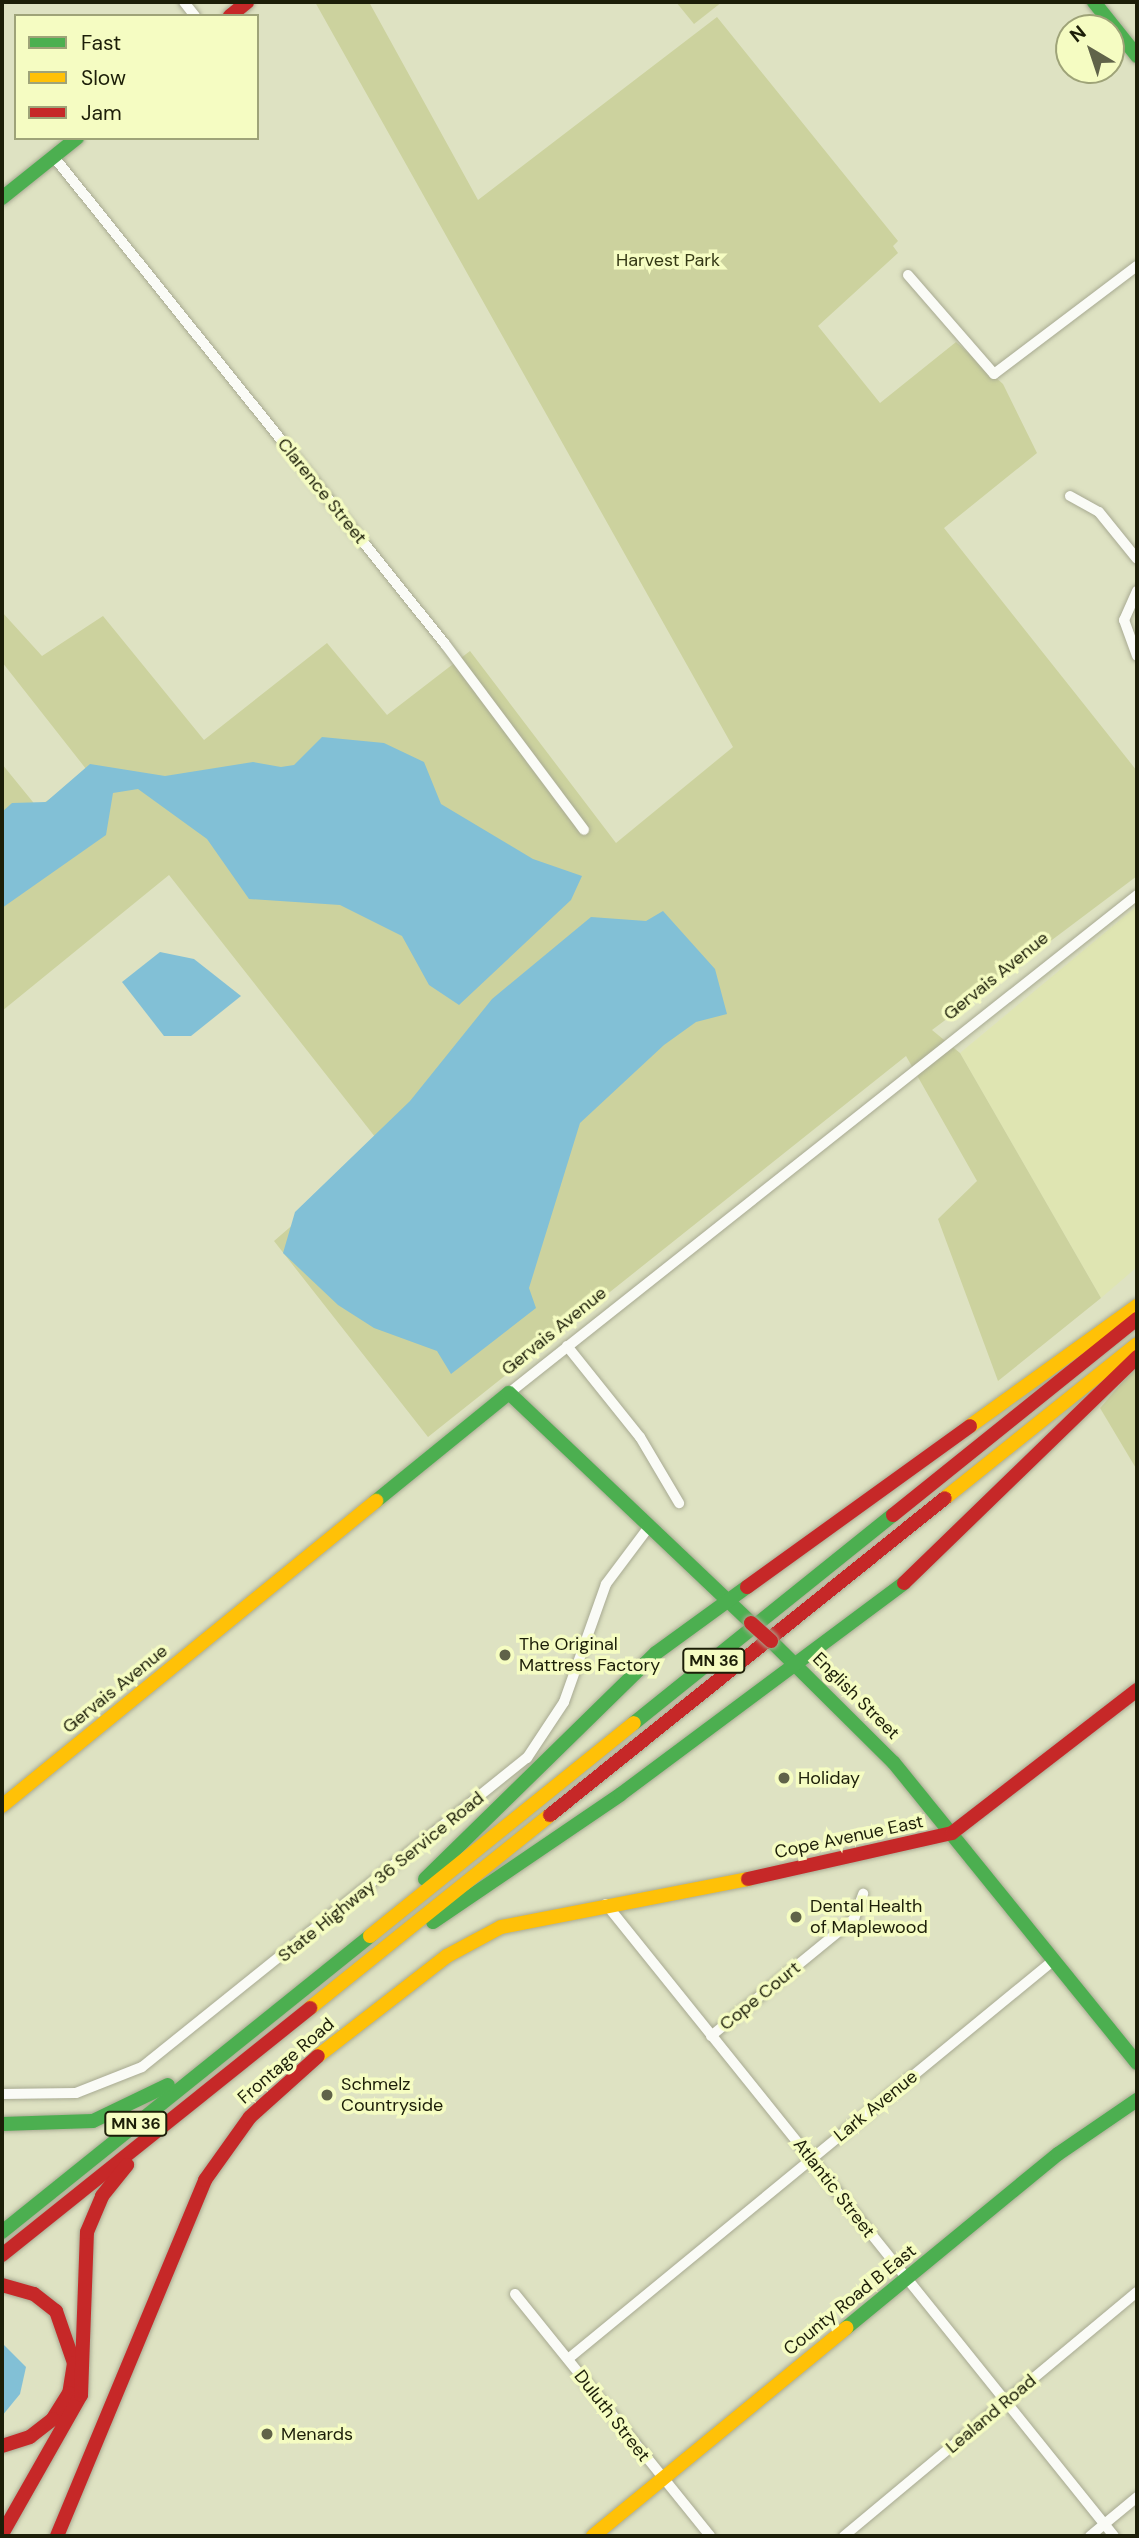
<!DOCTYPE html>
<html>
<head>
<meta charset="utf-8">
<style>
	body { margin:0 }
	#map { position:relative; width:1139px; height:2538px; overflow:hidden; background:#dee2c2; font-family:"DM Sans",sans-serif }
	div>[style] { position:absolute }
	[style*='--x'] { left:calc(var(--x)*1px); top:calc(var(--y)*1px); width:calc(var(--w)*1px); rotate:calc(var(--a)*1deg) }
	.built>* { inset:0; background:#dfe5b2 }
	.green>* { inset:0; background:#ccd29e }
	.water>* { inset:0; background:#82c0d6 }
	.roads { filter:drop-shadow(0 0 2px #a8aa92) drop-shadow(0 0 2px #a8aa92) }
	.street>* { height:10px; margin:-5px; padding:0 5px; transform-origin:5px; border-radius:5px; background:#fafbf6 }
	.fast>* { height:14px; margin:-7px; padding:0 7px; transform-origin:7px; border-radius:7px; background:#4caf50 }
	.slow>* { height:14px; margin:-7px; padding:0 7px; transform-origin:7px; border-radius:7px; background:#ffc107 }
	.jam>* { height:14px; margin:-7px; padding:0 7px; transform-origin:7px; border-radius:7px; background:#c62828 }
	.bridges { filter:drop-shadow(0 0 2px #a8aa92) drop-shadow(0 0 2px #a8aa92) }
	.jam-bridge>* { height:14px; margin:-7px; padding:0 7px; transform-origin:7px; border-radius:7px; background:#c62828 }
	.dots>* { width:19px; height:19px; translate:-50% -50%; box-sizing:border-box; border:4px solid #f5fcc2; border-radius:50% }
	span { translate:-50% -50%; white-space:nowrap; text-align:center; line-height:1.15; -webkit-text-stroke:7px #f5fcc2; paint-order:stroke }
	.shield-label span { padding:2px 5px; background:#f5fcc2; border:2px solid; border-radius:5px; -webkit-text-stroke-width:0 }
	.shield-label { font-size:16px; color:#1c1e08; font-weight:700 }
	.park-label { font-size:18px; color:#343814 }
	.street-label { font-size:18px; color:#1c1e08 }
	.poi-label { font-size:18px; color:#1c1e08 }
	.left { translate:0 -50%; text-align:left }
	.frame { position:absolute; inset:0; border:4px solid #1c1e08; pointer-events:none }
	.legend { position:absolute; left:14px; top:14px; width:245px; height:126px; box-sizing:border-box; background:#f5fcc2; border:2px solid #9ea378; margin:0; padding:9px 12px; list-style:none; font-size:21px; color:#1c1e08 }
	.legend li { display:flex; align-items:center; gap:14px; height:35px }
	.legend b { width:35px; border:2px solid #9ea378 }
	.north { position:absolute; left:1055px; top:14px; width:70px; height:70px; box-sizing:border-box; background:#f5fcc2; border:2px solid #9ea378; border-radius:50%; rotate:321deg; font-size:19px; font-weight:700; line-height:28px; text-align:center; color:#1c1e08 }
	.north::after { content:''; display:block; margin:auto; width:24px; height:32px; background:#606349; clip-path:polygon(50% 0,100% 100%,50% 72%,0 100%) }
</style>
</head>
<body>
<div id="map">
	<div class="built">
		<i style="clip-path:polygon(1137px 906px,1137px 1267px,1101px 1298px,960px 1053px)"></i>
	</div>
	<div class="green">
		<i style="clip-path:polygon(315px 2px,369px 2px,478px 200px,717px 17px,898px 241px,893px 246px,898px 253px,818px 326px,880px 403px,956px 342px,1003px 384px,1037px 453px,944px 528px,1137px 771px,1137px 876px,932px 1030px,960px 1053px,1101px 1298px,998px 1381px,938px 1219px,977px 1181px,906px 1056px,428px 1437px,274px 1241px,383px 1147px,169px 875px,2px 1011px,2px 764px,37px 807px,90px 774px,2px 662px,2px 612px,42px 656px,103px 616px,204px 740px,327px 643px,387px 715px,470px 651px,616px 843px,733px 747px)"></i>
		<i style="clip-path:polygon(676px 2px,722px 2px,694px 24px)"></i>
		<i style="clip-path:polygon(1137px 1365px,1137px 1470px,1100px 1408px)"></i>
	</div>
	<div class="water">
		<i style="clip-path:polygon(322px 737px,384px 743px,424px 762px,441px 804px,533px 859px,582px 876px,571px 900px,459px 1005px,429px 985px,402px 936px,340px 905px,249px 899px,207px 839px,138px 789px,113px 793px,106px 835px,2px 908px,2px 812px,12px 803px,46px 802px,90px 764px,165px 776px,253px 762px,281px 767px,294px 765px)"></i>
		<i style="clip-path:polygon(663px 911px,715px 969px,727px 1014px,696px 1022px,664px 1045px,580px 1123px,529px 1288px,536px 1308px,451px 1374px,437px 1351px,374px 1328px,338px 1305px,283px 1253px,295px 1212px,410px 1101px,492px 999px,591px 917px,646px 921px)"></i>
		<i style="clip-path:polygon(160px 952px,194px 959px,241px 996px,191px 1036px,164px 1036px,122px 982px)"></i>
		<i style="clip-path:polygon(4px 2345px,26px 2367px,20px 2394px,2px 2416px)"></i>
	</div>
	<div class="roads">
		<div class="street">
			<i style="--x:184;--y:2;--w:18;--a:52"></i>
			<i style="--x:54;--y:157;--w:625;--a:51.24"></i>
			<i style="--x:445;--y:644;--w:232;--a:53.2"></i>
			<i style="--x:908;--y:275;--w:131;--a:49"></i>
			<i style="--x:994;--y:374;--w:179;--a:-37.1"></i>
			<i style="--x:1070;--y:496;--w:33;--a:29"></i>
			<i style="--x:1099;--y:512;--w:60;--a:51"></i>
			<i style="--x:1137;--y:591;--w:32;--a:114"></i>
			<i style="--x:1124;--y:620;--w:38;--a:70"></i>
			<i style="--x:567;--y:1346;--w:117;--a:51.3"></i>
			<i style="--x:640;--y:1437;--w:77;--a:59.4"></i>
			<i style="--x:509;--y:1393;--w:801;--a:-38.41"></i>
			<i style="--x:606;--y:1904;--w:811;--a:51.21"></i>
			<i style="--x:711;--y:2036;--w:185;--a:-39.3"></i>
			<i style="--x:854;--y:1919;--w:27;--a:-70"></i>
			<i style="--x:2;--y:2094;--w:74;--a:-0.8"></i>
			<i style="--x:76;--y:2093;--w:71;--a:-21.5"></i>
			<i style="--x:142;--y:2067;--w:494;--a:-38.8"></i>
			<i style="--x:527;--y:1758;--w:67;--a:-56.5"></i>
			<i style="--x:564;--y:1702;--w:125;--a:-70.4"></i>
			<i style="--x:606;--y:1584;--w:70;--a:-53.1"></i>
			<i style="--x:515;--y:2294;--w:311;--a:51.1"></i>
			<i style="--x:568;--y:2359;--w:629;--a:-39.39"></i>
			<i style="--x:844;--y:2536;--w:381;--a:-39.8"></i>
			<i style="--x:1090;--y:2536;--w:61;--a:-39.7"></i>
		</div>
		<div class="fast">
			<i style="--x:1094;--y:2;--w:69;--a:51.5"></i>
			<i style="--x:2;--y:198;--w:96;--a:-38.7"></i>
			<i style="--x:376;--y:1501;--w:171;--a:-39.1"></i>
			<i style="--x:509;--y:1393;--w:334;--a:43.5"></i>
			<i style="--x:771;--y:1641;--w:173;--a:44.8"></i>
			<i style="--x:894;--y:1763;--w:386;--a:51"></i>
			<i style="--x:634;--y:1723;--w:332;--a:-38.8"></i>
			<i style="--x:425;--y:1879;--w:323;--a:-44.4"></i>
			<i style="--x:656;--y:1653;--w:112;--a:-36"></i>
			<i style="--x:433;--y:1922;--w:227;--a:-34.2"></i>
			<i style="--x:621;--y:1794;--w:353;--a:-36.7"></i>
			<i style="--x:2;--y:2124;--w:91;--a:-1.9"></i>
			<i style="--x:93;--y:2121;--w:83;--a:-25.6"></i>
			<i style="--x:2;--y:2232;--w:472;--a:-38.8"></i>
			<i style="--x:846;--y:2328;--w:274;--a:-39.4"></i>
			<i style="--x:1058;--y:2154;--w:96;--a:-34.4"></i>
		</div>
		<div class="slow">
			<i style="--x:970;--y:1426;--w:206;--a:-35.7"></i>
			<i style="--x:945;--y:1498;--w:246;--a:-38.7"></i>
			<i style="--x:2;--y:1806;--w:483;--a:-39.2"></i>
			<i style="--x:370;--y:1936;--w:339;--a:-38.9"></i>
			<i style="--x:310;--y:2008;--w:308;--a:-38.8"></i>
			<i style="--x:318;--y:2056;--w:163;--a:-37.8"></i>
			<i style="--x:447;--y:1956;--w:61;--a:-28.2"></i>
			<i style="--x:501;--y:1927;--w:252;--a:-11"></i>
			<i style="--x:593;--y:2536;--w:328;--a:-39.4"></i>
		</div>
		<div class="jam">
			<i style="--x:230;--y:16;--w:22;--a:-39"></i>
			<i style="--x:893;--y:1515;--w:313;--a:-38.8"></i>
			<i style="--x:904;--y:1583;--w:325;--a:-44.1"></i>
			<i style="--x:747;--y:1587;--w:275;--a:-35.8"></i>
			<i style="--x:550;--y:1815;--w:506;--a:-38.75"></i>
			<i style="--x:748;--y:1879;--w:209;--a:-12.7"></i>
			<i style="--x:952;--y:1833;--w:234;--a:-37.7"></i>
			<i style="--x:2;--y:2255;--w:395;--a:-38.7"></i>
			<i style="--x:2;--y:2285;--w:33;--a:16"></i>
			<i style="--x:34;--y:2294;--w:28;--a:38"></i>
			<i style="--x:56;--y:2311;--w:55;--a:70.9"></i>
			<i style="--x:74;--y:2363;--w:30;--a:99"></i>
			<i style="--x:69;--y:2393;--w:31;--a:122"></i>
			<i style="--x:53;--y:2419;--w:29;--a:142"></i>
			<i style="--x:30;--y:2437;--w:29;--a:162"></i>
			<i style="--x:2;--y:2534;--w:160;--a:-60.4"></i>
			<i style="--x:81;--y:2395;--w:163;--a:-87.9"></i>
			<i style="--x:87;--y:2232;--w:39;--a:-67"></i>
			<i style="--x:102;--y:2196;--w:40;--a:-51"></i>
			<i style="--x:57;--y:2536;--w:386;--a:-67.4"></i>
			<i style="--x:205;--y:2180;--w:77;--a:-54.5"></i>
			<i style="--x:250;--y:2117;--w:91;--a:-41.9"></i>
		</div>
	</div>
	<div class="bridges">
		<div class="jam-bridge">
			<i style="--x:751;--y:1623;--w:27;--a:42"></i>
		</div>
	</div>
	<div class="dots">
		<i style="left:505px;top:1655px;background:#606349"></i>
		<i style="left:784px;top:1778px;background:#606349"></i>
		<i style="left:796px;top:1917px;background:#606349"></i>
		<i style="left:327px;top:2095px;background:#606349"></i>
		<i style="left:267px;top:2434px;background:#606349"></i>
	</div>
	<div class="shield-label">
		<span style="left:714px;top:1661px">MN 36</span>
		<span style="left:136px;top:2124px">MN 36</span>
	</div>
	<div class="park-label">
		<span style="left:668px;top:260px">Harvest Park</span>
	</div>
	<div class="street-label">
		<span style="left:322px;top:491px;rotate:51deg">Clarence Street</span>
		<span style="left:996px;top:976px;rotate:-39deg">Gervais Avenue</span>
		<span style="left:554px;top:1331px;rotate:-39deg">Gervais Avenue</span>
		<span style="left:115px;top:1689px;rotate:-39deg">Gervais Avenue</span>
		<span style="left:856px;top:1696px;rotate:45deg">English Street</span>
		<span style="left:849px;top:1837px;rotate:-12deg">Cope Avenue East</span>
		<span style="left:381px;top:1877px;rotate:-39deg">State Highway 36 Service Road</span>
		<span style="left:760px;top:1996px;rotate:-39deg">Cope Court</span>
		<span style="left:286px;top:2061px;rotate:-41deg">Frontage Road</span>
		<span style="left:876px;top:2106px;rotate:-39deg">Lark Avenue</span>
		<span style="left:834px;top:2188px;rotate:52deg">Atlantic Street</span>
		<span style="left:850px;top:2300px;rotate:-39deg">County Road B East</span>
		<span style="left:991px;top:2414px;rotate:-40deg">Lealand Road</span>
		<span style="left:612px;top:2416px;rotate:52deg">Duluth Street</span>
	</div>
	<div class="poi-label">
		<span class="left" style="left:519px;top:1655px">The Original<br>Mattress Factory</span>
		<span class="left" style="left:798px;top:1778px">Holiday</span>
		<span class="left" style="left:810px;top:1917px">Dental Health<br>of Maplewood</span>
		<span class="left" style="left:341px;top:2095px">Schmelz<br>Countryside</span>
		<span class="left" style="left:281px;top:2434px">Menards</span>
	</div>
	<div class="frame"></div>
	<ul class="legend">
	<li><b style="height:9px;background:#4caf50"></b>Fast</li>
	<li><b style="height:9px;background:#ffc107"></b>Slow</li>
	<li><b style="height:9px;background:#c62828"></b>Jam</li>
	</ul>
	<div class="north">N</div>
</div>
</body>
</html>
